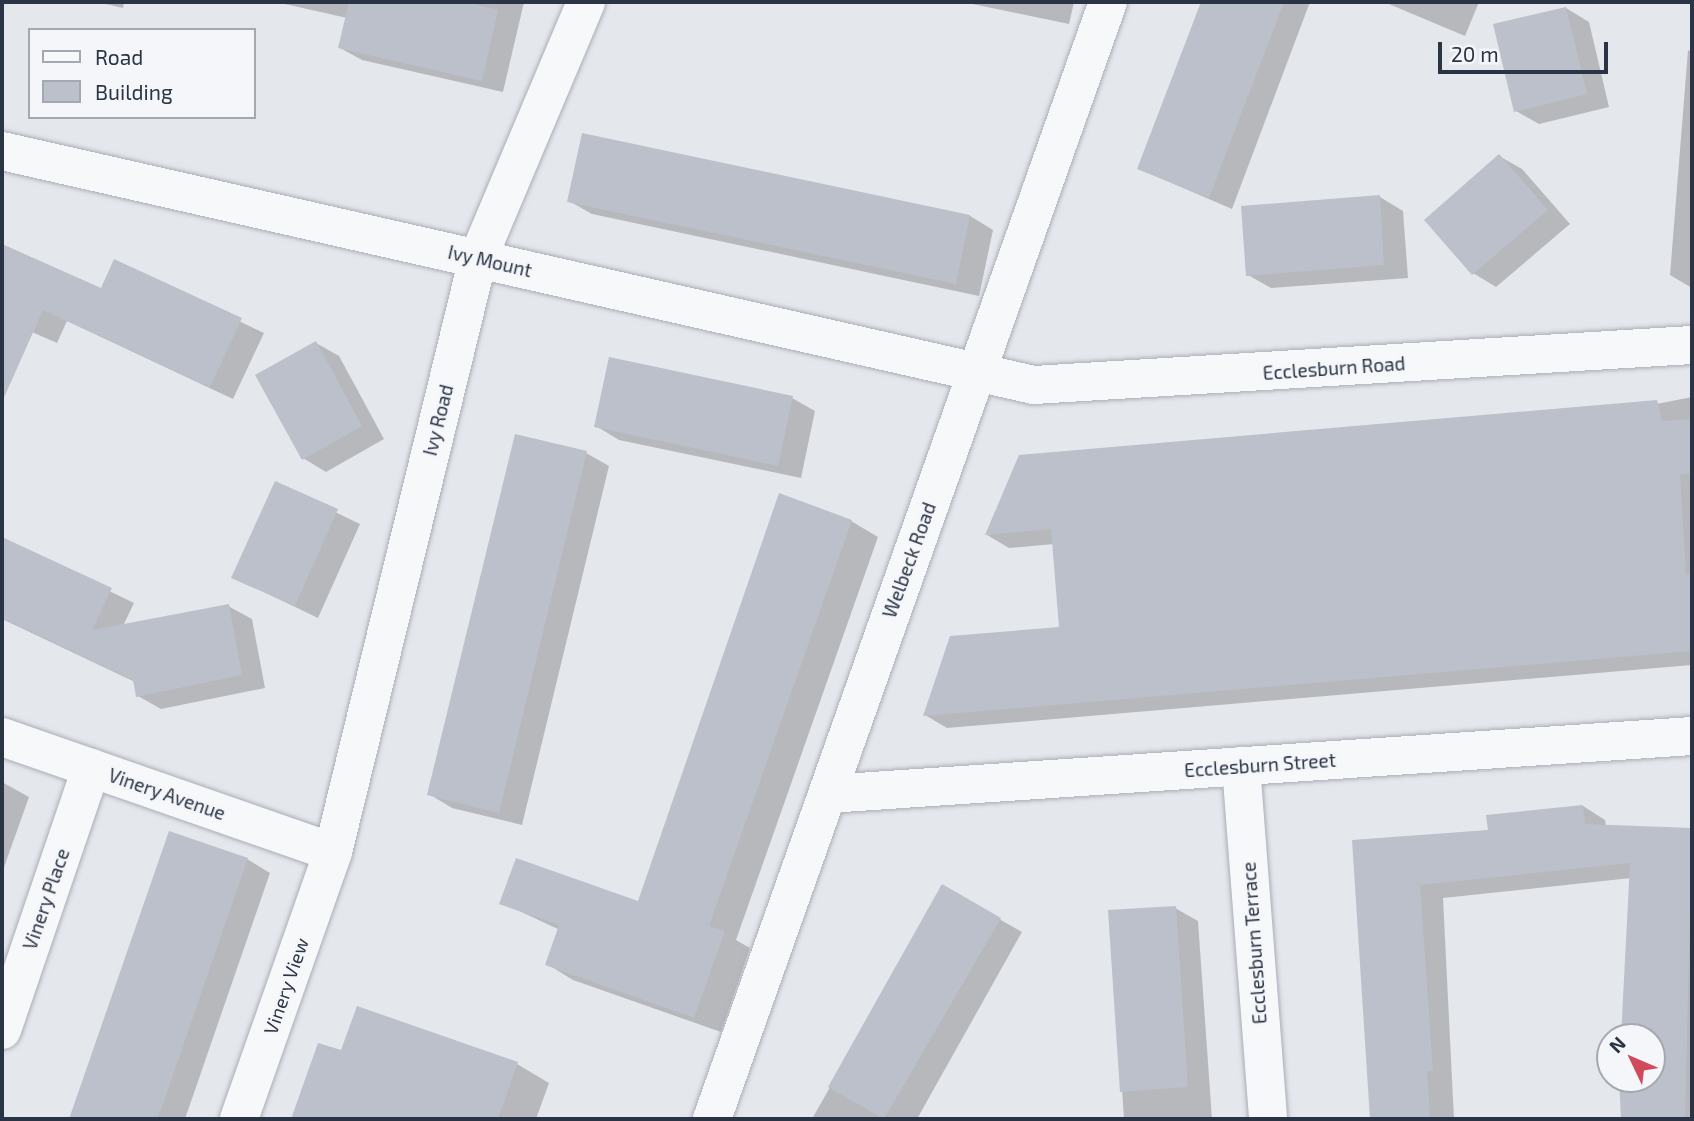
<!DOCTYPE html>
<html>
<head>
<meta charset="utf-8">
<style>
	body { margin:0 }
	#map { position:relative; width:1694px; height:1121px; overflow:hidden; background:#e4e7ec; font-family:"Exo 2",sans-serif }
	div>[style] { position:absolute }
	[style*='--x'] { left:calc(var(--x)*1px); top:calc(var(--y)*1px); width:calc(var(--w)*1px); rotate:calc(var(--a)*1deg) }
	.shadow>* { inset:0; background:#0003 }
	.building>* { inset:0; background:#bbc0ca }
	.roads { filter:drop-shadow(0 0 2px #a9aeb7) drop-shadow(0 0 2px #a9aeb7) }
	.minor>* { height:38px; margin:-19px; padding:0 19px; transform-origin:19px; border-radius:19px; background:#f7f8fa }
	span { translate:-50% -50%; white-space:nowrap; text-align:center; line-height:1.15; -webkit-text-stroke:5px #f4f6f9; paint-order:stroke }
	.street-label { font-size:19px; color:#2b3445 }
	.frame { position:absolute; inset:0; border:4px solid #2b3445; pointer-events:none }
	.legend { position:absolute; left:28px; top:28px; width:228px; height:91px; box-sizing:border-box; background:#f4f6f9; border:2px solid #a4a8b1; margin:0; padding:9px 12px; list-style:none; font-size:21px; color:#2b3445 }
	.legend li { display:flex; align-items:center; gap:14px; height:35px }
	.legend b { width:35px; border:2px solid #a4a8b1 }
	.north { position:absolute; left:1596px; top:1023px; width:70px; height:70px; box-sizing:border-box; background:#f4f6f9; border:2px solid #a4a8b1; border-radius:50%; rotate:314deg; font-size:19px; font-weight:700; line-height:28px; text-align:center; color:#2b3445 }
	.north::after { content:''; display:block; margin:auto; width:24px; height:32px; background:#d1495b; clip-path:polygon(50% 0,100% 100%,50% 72%,0 100%) }
	.scale { position:absolute; left:1438px; top:42px; width:170px; height:32px; box-sizing:border-box; border:4px solid #2b3445; border-top:0; padding-left:9px; font-size:21px; line-height:24px; white-space:nowrap; color:#2b3445; -webkit-text-stroke:5px #f4f6f9; paint-order:stroke }
</style>
</head>
<body>
<div id="map">
	<div class="shadow">
		<i style="clip-path:polygon(97px 2px,124px 2px,123px 8px)"></i>
		<i style="clip-path:polygon(276px 2px,524px 2px,503px 92px,362px 60px,340px 48px,347px 18px)"></i>
		<i style="clip-path:polygon(963px 2px,1074px 2px,1069px 24px)"></i>
		<i style="clip-path:polygon(1203px 2px,1310px 2px,1232px 209px,1139px 169px)"></i>
		<i style="clip-path:polygon(1384px 2px,1479px 2px,1465px 36px)"></i>
		<i style="clip-path:polygon(1566px 8px,1589px 22px,1609px 107px,1539px 124px,1516px 111px)"></i>
		<i style="clip-path:polygon(1688px 50px,1692px 52px,1692px 288px,1670px 275px)"></i>
		<i style="clip-path:polygon(583px 135px,970px 216px,993px 230px,979px 296px,592px 214px,569px 201px)"></i>
		<i style="clip-path:polygon(1499px 156px,1522px 169px,1570px 224px,1496px 287px,1473px 273px)"></i>
		<i style="clip-path:polygon(1380px 197px,1403px 211px,1408px 278px,1271px 288px,1248px 275px)"></i>
		<i style="clip-path:polygon(2px 246px,101px 290px,115px 261px,264px 333px,233px 399px,67px 321px,57px 343px,2px 319px)"></i>
		<i style="clip-path:polygon(316px 343px,339px 356px,384px 439px,326px 472px,303px 458px)"></i>
		<i style="clip-path:polygon(1692px 397px,1692px 665px,947px 728px,925px 715px,1061px 628px,1054px 544px,1009px 548px,987px 535px)"></i>
		<i style="clip-path:polygon(792px 398px,815px 411px,801px 478px,619px 440px,596px 426px)"></i>
		<i style="clip-path:polygon(586px 453px,609px 466px,522px 825px,452px 808px,429px 794px)"></i>
		<i style="clip-path:polygon(275px 483px,360px 524px,318px 618px,233px 577px)"></i>
		<i style="clip-path:polygon(851px 521px,878px 537px,736px 940px,750px 948px,721px 1032px,573px 980px,547px 964px,560px 930px,502px 903px,639px 903px)"></i>
		<i style="clip-path:polygon(2px 539px,134px 603px,123px 626px,228px 606px,252px 619px,265px 688px,161px 709px,138px 696px,135px 682px,2px 619px)"></i>
		<i style="clip-path:polygon(2px 782px,29px 797px,2px 873px)"></i>
		<i style="clip-path:polygon(1583px 806px,1605px 820px,1606px 826px,1692px 830px,1692px 1119px,1621px 1119px,1621px 1079px,1652px 1079px,1652px 1037px,1623px 1037px,1631px 878px,1443px 898px,1454px 1119px,1371px 1119px,1353px 841px,1490px 831px)"></i>
		<i style="clip-path:polygon(170px 833px,247px 859px,270px 873px,185px 1119px,71px 1119px)"></i>
		<i style="clip-path:polygon(943px 887px,1022px 932px,917px 1119px,812px 1119px)"></i>
		<i style="clip-path:polygon(1175px 908px,1198px 921px,1212px 1119px,1124px 1119px,1110px 912px)"></i>
		<i style="clip-path:polygon(319px 1045px,342px 1053px,517px 1064px,549px 1083px,536px 1119px,293px 1119px)"></i>
	</div>
	<div class="building">
		<i style="clip-path:polygon(349px 2px,464px 2px,498px 10px,482px 81px,338px 48px)"></i>
		<i style="clip-path:polygon(1201px 2px,1284px 2px,1209px 198px,1137px 169px)"></i>
		<i style="clip-path:polygon(1566px 7px,1587px 94px,1514px 112px,1493px 24px)"></i>
		<i style="clip-path:polygon(582px 133px,970px 215px,956px 284px,567px 202px)"></i>
		<i style="clip-path:polygon(1499px 154px,1548px 210px,1472px 275px,1424px 220px)"></i>
		<i style="clip-path:polygon(1380px 195px,1384px 265px,1246px 276px,1241px 206px)"></i>
		<i style="clip-path:polygon(2px 244px,101px 288px,114px 259px,242px 318px,210px 387px,43px 310px,2px 402px)"></i>
		<i style="clip-path:polygon(316px 341px,362px 426px,302px 460px,255px 375px)"></i>
		<i style="clip-path:polygon(609px 357px,793px 396px,778px 466px,594px 427px)"></i>
		<i style="clip-path:polygon(1657px 400px,1662px 421px,1692px 419px,1692px 473px,1680px 474px,1686px 575px,1692px 574px,1692px 651px,923px 716px,950px 636px,1059px 627px,1051px 529px,985px 535px,1019px 455px)"></i>
		<i style="clip-path:polygon(515px 434px,587px 451px,499px 813px,427px 795px)"></i>
		<i style="clip-path:polygon(275px 481px,338px 509px,295px 606px,231px 578px)"></i>
		<i style="clip-path:polygon(779px 493px,852px 520px,709px 926px,725px 931px,694px 1018px,545px 965px,559px 925px,499px 904px,516px 858px,638px 901px)"></i>
		<i style="clip-path:polygon(2px 537px,112px 588px,92px 630px,229px 604px,242px 675px,136px 697px,133px 680px,2px 618px)"></i>
		<i style="clip-path:polygon(1583px 805px,1585px 824px,1692px 828px,1685px 1119px,1621px 1119px,1619px 1079px,1652px 1079px,1652px 1037px,1621px 1037px,1630px 863px,1420px 885px,1433px 1071px,1427px 1071px,1430px 1119px,1370px 1119px,1352px 840px,1488px 830px,1486px 815px)"></i>
		<i style="clip-path:polygon(169px 831px,248px 858px,163px 1104px,157px 1119px,69px 1119px)"></i>
		<i style="clip-path:polygon(942px 884px,1001px 918px,884px 1119px,828px 1087px)"></i>
		<i style="clip-path:polygon(1176px 906px,1188px 1087px,1120px 1092px,1108px 910px)"></i>
		<i style="clip-path:polygon(357px 1006px,518px 1062px,498px 1119px,291px 1119px,318px 1043px,341px 1050px)"></i>
	</div>
	<div class="roads">
		<div class="minor">
			<i style="--x:2;--y:151;--w:1058;--a:12.78"></i>
			<i style="--x:1034;--y:385;--w:659;--a:-3.48"></i>
			<i style="--x:2;--y:737;--w:350;--a:19.2"></i>
			<i style="--x:1241;--y:766;--w:354;--a:85.6"></i>
			<i style="--x:828;--y:794;--w:866;--a:-3.84"></i>
			<i style="--x:2;--y:1030;--w:277;--a:-71.2"></i>
			<i style="--x:239;--y:1119;--w:283;--a:-70.6"></i>
			<i style="--x:333;--y:852;--w:611;--a:-76.28"></i>
			<i style="--x:478;--y:258;--w:278;--a:-67.1"></i>
			<i style="--x:712;--y:1119;--w:1185;--a:-70.48"></i>
		</div>
	</div>
	<div class="street-label">
		<span style="left:490px;top:261px;rotate:13deg">Ivy Mount</span>
		<span style="left:1334px;top:368px;rotate:-4deg">Ecclesburn Road</span>
		<span style="left:438px;top:420px;rotate:-76deg">Ivy Road</span>
		<span style="left:909px;top:560px;rotate:-70deg">Welbeck Road</span>
		<span style="left:1260px;top:765px;rotate:-4deg">Ecclesburn Street</span>
		<span style="left:167px;top:794px;rotate:19deg">Vinery Avenue</span>
		<span style="left:46px;top:899px;rotate:-71deg">Vinery Place</span>
		<span style="left:1254px;top:943px;rotate:-94deg">Ecclesburn Terrace</span>
		<span style="left:286px;top:986px;rotate:-71deg">Vinery View</span>
	</div>
	<div class="frame"></div>
	<ul class="legend">
	<li><b style="height:9px;background:#f7f8fa"></b>Road</li>
	<li><b style="height:19px;background:#bbc0ca"></b>Building</li>
	</ul>
	<div class="north">N</div>
	<div class="scale">20 m</div>
</div>
</body>
</html>
